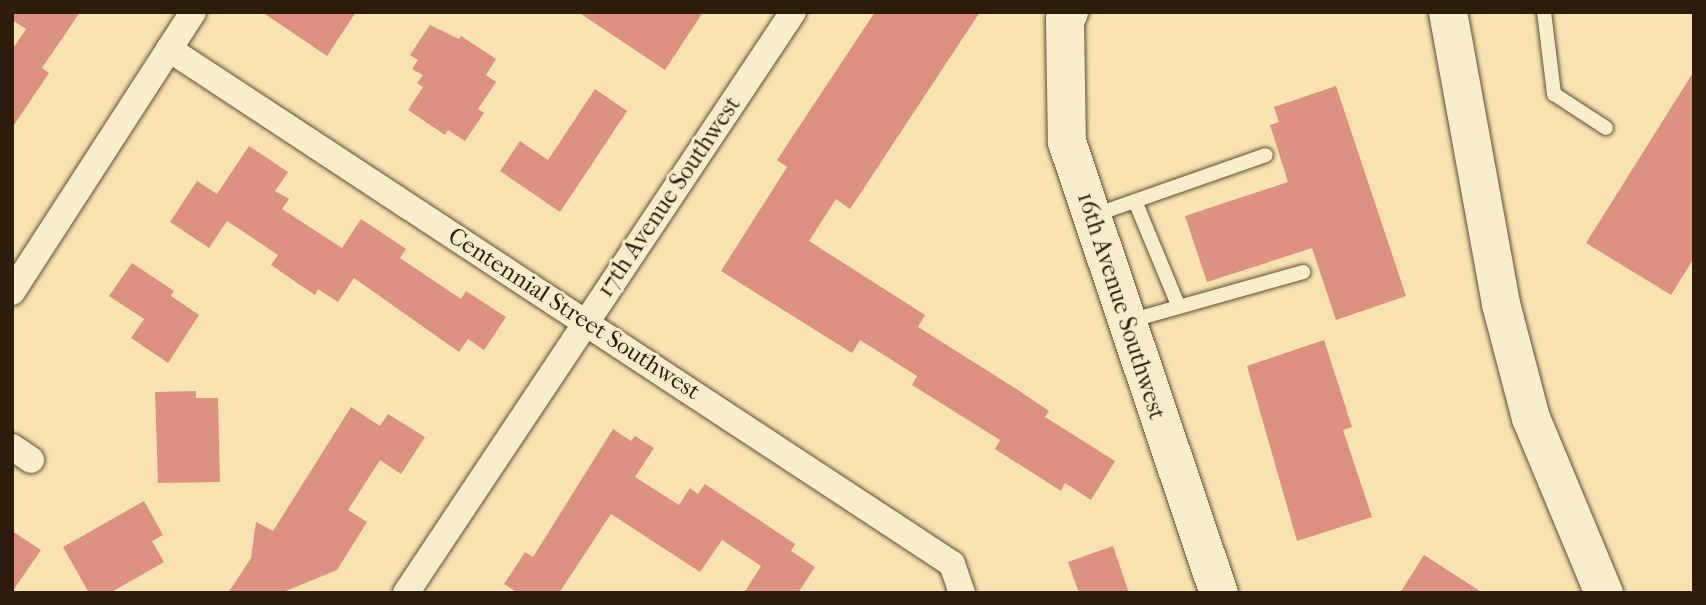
<!DOCTYPE html>
<html>
<head>
<meta charset="utf-8">
<style>
	body { margin:0 }
	#map { position:relative; width:1706px; height:605px; overflow:hidden; background:#f6e3b0; font-family:"IM FELL French Canon",serif }
	div>[style] { position:absolute }
	[style*='--x'] { left:calc(var(--x)*1px); top:calc(var(--y)*1px); width:calc(var(--w)*1px); rotate:calc(var(--a)*1deg) }
	.building>* { inset:0; background:#dd9181 }
	.roads { filter:drop-shadow(0 0 2px #604e34) drop-shadow(0 0 2px #604e34) }
	.lane>* { height:14px; margin:-7px; padding:0 7px; transform-origin:7px; border-radius:7px; background:#f9edcc }
	.street>* { height:26px; margin:-13px; padding:0 13px; transform-origin:13px; border-radius:13px; background:#f9edcc }
	.secondary>* { height:38px; margin:-19px; padding:0 19px; transform-origin:19px; border-radius:19px; background:#f9edcc }
	span { translate:-50% -50%; white-space:nowrap; text-align:center; line-height:1.15; -webkit-text-stroke:6px #f9edcc; paint-order:stroke }
	.street-label { font-size:24px; color:#2e1c0a }
	.frame { position:absolute; inset:0; border:14px solid #2e1c0a; pointer-events:none }
</style>
</head>
<body>
<div id="map">
	<div class="building">
		<i style="clip-path:polygon(12px 12px,80px 12px,42px 68px,49px 73px,12px 128px,12px 50px,26px 29px,12px 20px)"></i>
		<i style="clip-path:polygon(262px 12px,356px 12px,327px 56px)"></i>
		<i style="clip-path:polygon(578px 12px,703px 12px,665px 70px)"></i>
		<i style="clip-path:polygon(875px 12px,980px 12px,850px 209px,836px 199px,809px 241px,925px 315px,918px 327px,1018px 390px,1049px 411px,1045px 417px,1115px 461px,1091px 500px,1065px 483px,1061px 491px,995px 449px,1000px 440px,912px 385px,917px 376px,860px 340px,852px 353px,721px 271px,787px 167px,777px 160px)"></i>
		<i style="clip-path:polygon(430px 25px,459px 39px,461px 36px,496px 59px,486px 75px,496px 82px,478px 109px,484px 113px,465px 141px,448px 130px,445px 135px,408px 110px,423px 87px,417px 83px,423px 75px,412px 69px,418px 60px,410px 55px)"></i>
		<i style="clip-path:polygon(1694px 71px,1694px 258px,1671px 295px,1586px 243px)"></i>
		<i style="clip-path:polygon(1336px 86px,1406px 296px,1336px 320px,1312px 248px,1207px 282px,1185px 216px,1288px 182px,1270px 125px,1279px 122px,1274px 107px)"></i>
		<i style="clip-path:polygon(595px 89px,627px 111px,560px 212px,500px 171px,520px 141px,548px 160px)"></i>
		<i style="clip-path:polygon(249px 146px,288px 172px,275px 191px,289px 199px,282px 209px,342px 248px,361px 219px,406px 249px,400px 258px,461px 299px,466px 291px,506px 317px,484px 350px,468px 339px,459px 352px,354px 278px,338px 302px,318px 289px,315px 295px,271px 265px,278px 255px,227px 221px,209px 248px,170px 222px,197px 181px,217px 194px)"></i>
		<i style="clip-path:polygon(132px 263px,174px 291px,171px 296px,199px 315px,168px 363px,131px 338px,144px 319px,109px 296px)"></i>
		<i style="clip-path:polygon(1324px 340px,1352px 427px,1343px 430px,1372px 517px,1297px 541px,1247px 366px)"></i>
		<i style="clip-path:polygon(196px 391px,196px 398px,218px 398px,220px 482px,158px 483px,155px 392px)"></i>
		<i style="clip-path:polygon(351px 407px,380px 426px,388px 414px,425px 437px,401px 474px,380px 460px,348px 510px,367px 522px,337px 570px,281px 593px,228px 593px,251px 558px,256px 522px,273px 531px)"></i>
		<i style="clip-path:polygon(613px 429px,631px 441px,635px 436px,654px 448px,635px 477px,679px 505px,690px 488px,698px 494px,705px 484px,795px 544px,791px 551px,815px 567px,798px 593px,744px 593px,761px 566px,722px 540px,700px 572px,611px 514px,559px 593px,518px 593px,504px 584px,525px 552px,533px 557px)"></i>
		<i style="clip-path:polygon(144px 501px,163px 535px,152px 541px,164px 562px,110px 593px,89px 593px,63px 547px)"></i>
		<i style="clip-path:polygon(12px 531px,41px 550px,12px 592px)"></i>
		<i style="clip-path:polygon(1113px 546px,1129px 593px,1079px 593px,1068px 562px)"></i>
		<i style="clip-path:polygon(1424px 555px,1483px 593px,1400px 593px)"></i>
	</div>
	<div class="roads">
		<div class="lane">
			<i style="--x:1544;--y:12;--w:83;--a:83"></i>
			<i style="--x:1554;--y:94;--w:62;--a:33.2"></i>
			<i style="--x:1135;--y:201;--w:113;--a:67.5"></i>
			<i style="--x:1092;--y:216;--w:184;--a:-19.3"></i>
			<i style="--x:1129;--y:321;--w:181;--a:-15.7"></i>
		</div>
		<div class="street">
			<i style="--x:169;--y:49;--w:937;--a:33.33"></i>
			<i style="--x:952;--y:564;--w:31;--a:71"></i>
			<i style="--x:12;--y:292;--w:333;--a:-57.1"></i>
			<i style="--x:12;--y:447;--w:23;--a:34"></i>
			<i style="--x:406;--y:593;--w:698;--a:-56.33"></i>
		</div>
		<div class="secondary">
			<i style="--x:1069;--y:12;--w:9;--a:117"></i>
			<i style="--x:1065;--y:20;--w:122;--a:89.1"></i>
			<i style="--x:1067;--y:142;--w:476;--a:71.4"></i>
			<i style="--x:1448;--y:12;--w:297;--a:79.7"></i>
			<i style="--x:1501;--y:304;--w:118;--a:75.3"></i>
			<i style="--x:1531;--y:418;--w:190;--a:67.4"></i>
		</div>
	</div>
	<div class="street-label">
		<span style="left:669px;top:197px;rotate:-56deg">17th Avenue Southwest</span>
		<span style="left:1121px;top:306px;rotate:72deg">16th Avenue Southwest</span>
		<span style="left:574px;top:314px;rotate:33deg">Centennial Street Southwest</span>
	</div>
	<div class="frame"></div>
</div>
</body>
</html>
